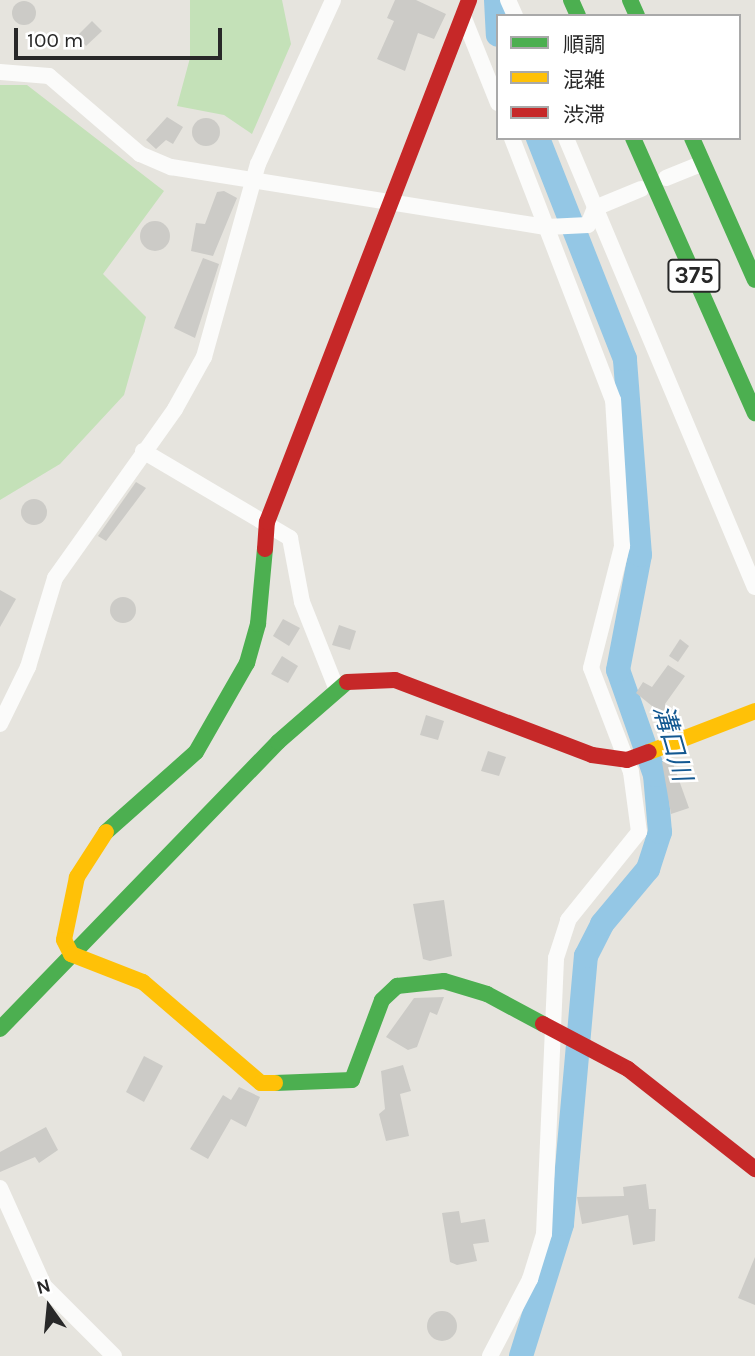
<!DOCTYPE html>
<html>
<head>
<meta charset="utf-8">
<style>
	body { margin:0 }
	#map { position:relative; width:755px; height:1356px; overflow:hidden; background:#e6e4de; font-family:Karla,"Noto Sans JP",sans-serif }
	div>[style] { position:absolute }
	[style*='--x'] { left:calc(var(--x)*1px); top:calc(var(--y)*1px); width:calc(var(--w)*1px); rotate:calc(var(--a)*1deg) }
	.green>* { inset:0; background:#c4e1b8 }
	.river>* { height:24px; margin:-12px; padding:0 12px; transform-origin:12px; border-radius:12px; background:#94c7e5 }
	.building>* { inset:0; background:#cccbc7 }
	.round { border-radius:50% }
	.street>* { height:16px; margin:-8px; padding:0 8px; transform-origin:8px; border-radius:8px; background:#fbfbfa }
	.fast>* { height:16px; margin:-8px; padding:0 8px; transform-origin:8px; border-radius:8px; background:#4caf50 }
	.slow>* { height:16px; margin:-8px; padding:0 8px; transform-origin:8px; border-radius:8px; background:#ffc107 }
	.jam>* { height:16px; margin:-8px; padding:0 8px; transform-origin:8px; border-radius:8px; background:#c62828 }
	span { translate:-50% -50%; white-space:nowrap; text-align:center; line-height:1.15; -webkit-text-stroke:5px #fff; paint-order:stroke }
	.shield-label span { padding:2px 5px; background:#fff; border:2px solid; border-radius:5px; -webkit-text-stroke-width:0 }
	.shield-label { font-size:23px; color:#282828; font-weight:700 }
	.water-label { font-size:26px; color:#135891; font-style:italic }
	.legend { position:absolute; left:496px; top:14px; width:245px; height:126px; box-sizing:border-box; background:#fff; border:2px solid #a9a9a9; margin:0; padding:9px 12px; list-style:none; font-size:21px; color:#282828 }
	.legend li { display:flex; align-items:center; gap:14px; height:35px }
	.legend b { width:35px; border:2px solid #a9a9a9 }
	.north { position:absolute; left:14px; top:1272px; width:70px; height:70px; -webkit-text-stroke:5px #fff; paint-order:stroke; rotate:345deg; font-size:19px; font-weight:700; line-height:28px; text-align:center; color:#282828 }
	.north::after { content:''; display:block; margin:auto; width:24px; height:32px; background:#282828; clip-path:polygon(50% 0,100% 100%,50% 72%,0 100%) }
	.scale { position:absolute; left:14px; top:28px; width:208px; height:32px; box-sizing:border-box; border:4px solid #282828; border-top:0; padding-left:9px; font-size:21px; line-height:24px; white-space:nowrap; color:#282828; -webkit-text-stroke:5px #fff; paint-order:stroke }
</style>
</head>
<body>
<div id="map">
	<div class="green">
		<i style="clip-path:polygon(190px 0,282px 0,291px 44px,252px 134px,224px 115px,177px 106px,190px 58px)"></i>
		<i style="clip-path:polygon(0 85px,27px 85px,164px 191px,103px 274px,146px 317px,124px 395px,60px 464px,0 500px)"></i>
	</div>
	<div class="river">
		<i style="--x:496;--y:0;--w:35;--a:87"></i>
		<i style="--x:521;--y:1356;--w:138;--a:-72.7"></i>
		<i style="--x:562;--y:1224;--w:269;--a:-84.9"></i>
		<i style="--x:586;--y:956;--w:36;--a:-63"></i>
		<i style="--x:602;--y:924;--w:72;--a:-50.1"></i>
		<i style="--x:648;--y:869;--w:39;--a:-72"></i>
		<i style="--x:660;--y:832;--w:57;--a:-95"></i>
		<i style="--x:655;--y:775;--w:111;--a:-109.4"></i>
		<i style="--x:618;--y:670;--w:117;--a:-79.2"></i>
		<i style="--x:640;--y:555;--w:197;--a:-94.4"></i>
		<i style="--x:625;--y:359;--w:238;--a:-111.5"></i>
	</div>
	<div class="building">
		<i style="clip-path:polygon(395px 0,416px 0,446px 14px,434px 39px,418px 33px,405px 71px,377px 59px,394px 21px,387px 18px)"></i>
		<i class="round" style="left:12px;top:1px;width:24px;height:24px"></i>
		<i style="clip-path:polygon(92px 21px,102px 31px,86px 46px,77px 36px)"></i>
		<i style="clip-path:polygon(167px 117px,183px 127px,173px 144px,166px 140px,156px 149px,146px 140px)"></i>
		<i class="round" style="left:192px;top:118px;width:28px;height:28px"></i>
		<i style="clip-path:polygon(224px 191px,237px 198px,213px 256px,191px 251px,196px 223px,205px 224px,217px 192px)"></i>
		<i class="round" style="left:140px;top:221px;width:30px;height:30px"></i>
		<i style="clip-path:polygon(203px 258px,219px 264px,195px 338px,174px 328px)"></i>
		<i style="clip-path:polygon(136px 482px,146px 488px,106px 541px,98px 536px)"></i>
		<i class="round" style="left:21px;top:499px;width:26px;height:26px"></i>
		<i style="clip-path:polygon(0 590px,16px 599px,0 627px)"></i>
		<i class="round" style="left:110px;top:597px;width:26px;height:26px"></i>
		<i style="clip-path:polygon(283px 619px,300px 628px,289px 646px,273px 636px)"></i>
		<i style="clip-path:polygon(339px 625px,356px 631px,350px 650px,332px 645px)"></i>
		<i style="clip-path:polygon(680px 639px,689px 646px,678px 662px,669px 656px)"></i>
		<i style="clip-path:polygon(282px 656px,298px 666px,288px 683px,271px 674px)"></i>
		<i style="clip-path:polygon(668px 665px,685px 676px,665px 704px,674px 709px,668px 719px,636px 693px,643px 682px,652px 687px)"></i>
		<i style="clip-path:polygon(426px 715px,444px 721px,438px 740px,420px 735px)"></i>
		<i style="clip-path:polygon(488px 751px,506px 757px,499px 776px,481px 771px)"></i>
		<i style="clip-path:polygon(671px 758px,689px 808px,671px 814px,662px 762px)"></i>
		<i style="clip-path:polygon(444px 900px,452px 956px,430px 961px,423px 959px,413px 904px)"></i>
		<i style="clip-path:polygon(444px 997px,437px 1015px,430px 1012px,417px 1047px,408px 1050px,386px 1037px,414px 998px)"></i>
		<i style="clip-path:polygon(144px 1056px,163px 1066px,144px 1102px,126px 1092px)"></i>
		<i style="clip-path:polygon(403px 1065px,411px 1091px,400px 1094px,409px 1136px,386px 1141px,379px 1114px,385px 1109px,381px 1071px)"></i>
		<i style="clip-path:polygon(239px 1087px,260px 1097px,246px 1127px,231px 1119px,208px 1159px,190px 1149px,223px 1095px,231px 1100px)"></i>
		<i style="clip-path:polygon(46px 1127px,58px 1150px,39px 1163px,35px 1157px,0 1172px,0 1152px)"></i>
		<i style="clip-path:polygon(646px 1184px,649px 1209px,656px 1209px,655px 1241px,633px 1245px,628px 1215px,582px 1224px,577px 1197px,624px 1196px,623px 1187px)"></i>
		<i style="clip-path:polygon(459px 1211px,461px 1223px,485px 1219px,489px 1242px,473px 1244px,477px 1261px,457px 1265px,450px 1262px,442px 1213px)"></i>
		<i style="clip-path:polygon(755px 1257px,755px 1305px,738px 1298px)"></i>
		<i class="round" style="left:427px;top:1311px;width:30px;height:30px"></i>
	</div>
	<div class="street">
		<i style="--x:508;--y:0;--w:17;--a:66"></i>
		<i style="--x:463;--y:16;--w:94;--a:68.1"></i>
		<i style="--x:0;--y:72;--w:49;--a:4.7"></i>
		<i style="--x:49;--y:76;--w:120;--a:40.6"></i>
		<i style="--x:140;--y:154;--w:34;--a:23"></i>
		<i style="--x:171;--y:167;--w:381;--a:9.1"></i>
		<i style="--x:547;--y:227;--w:41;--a:-2.8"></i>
		<i style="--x:588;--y:225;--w:18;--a:-68"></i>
		<i style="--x:595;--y:208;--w:50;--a:-22.4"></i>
		<i style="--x:566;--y:138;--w:487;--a:67.2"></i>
		<i style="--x:666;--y:178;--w:40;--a:-22"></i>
		<i style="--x:143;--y:451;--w:171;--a:30.6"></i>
		<i style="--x:290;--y:538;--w:65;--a:79.4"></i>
		<i style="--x:302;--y:602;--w:95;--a:68.3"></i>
		<i style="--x:0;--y:724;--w:64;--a:-63.8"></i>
		<i style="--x:28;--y:667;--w:93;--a:-73.1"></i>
		<i style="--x:55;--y:578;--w:207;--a:-54.6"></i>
		<i style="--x:175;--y:409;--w:60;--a:-60.9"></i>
		<i style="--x:204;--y:357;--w:200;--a:-74.4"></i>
		<i style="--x:258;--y:164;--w:180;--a:-65.4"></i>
		<i style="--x:0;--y:1188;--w:107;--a:65.8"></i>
		<i style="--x:44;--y:1286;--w:99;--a:45"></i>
		<i style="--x:490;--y:1356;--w:87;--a:-62.5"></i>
		<i style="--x:530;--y:1279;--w:47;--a:-72.7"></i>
		<i style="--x:544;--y:1234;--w:276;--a:-87.5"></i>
		<i style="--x:556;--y:958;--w:40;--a:-72"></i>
		<i style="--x:568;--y:920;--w:113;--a:-51.1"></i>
		<i style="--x:639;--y:832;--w:61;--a:-97.6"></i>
		<i style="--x:631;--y:772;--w:111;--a:-111"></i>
		<i style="--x:591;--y:668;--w:126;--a:-75.7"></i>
		<i style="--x:622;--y:546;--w:146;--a:-93.5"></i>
		<i style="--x:613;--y:400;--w:281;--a:-111.1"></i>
	</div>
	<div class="fast">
		<i style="--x:571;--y:0;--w:17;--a:66"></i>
		<i style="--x:630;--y:0;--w:17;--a:66"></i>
		<i style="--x:633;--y:138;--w:301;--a:66.1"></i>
		<i style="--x:692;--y:138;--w:155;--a:66.1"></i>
		<i style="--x:106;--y:832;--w:120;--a:-41.6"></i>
		<i style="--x:196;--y:752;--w:103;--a:-60.2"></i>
		<i style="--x:247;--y:663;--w:41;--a:-74.2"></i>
		<i style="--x:258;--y:624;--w:75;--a:-84.7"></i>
		<i style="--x:0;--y:1029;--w:400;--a:-45.9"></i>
		<i style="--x:278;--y:742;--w:91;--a:-41"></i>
		<i style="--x:275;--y:1083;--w:77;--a:-2.2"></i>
		<i style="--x:352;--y:1080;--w:85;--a:-69.4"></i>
		<i style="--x:382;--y:1000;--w:21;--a:-43"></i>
		<i style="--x:397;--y:986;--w:47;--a:-6.1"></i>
		<i style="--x:444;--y:981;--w:45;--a:16.8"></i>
		<i style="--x:487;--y:994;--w:64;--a:28.2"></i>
	</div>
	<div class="slow">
		<i style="--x:649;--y:752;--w:114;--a:-21.1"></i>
		<i style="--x:106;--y:832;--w:54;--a:122.8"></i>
		<i style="--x:77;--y:877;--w:64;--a:101.7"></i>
		<i style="--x:64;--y:940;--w:16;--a:63"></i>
		<i style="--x:71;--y:954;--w:77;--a:21.3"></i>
		<i style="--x:143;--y:982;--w:155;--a:40.6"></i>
		<i style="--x:261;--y:1083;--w:14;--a:0"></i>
	</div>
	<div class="jam">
		<i style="--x:265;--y:549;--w:27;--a:-86"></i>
		<i style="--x:267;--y:522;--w:560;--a:-68.84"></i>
		<i style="--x:347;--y:682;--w:48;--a:-2.4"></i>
		<i style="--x:395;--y:680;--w:211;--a:20.8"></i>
		<i style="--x:592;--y:755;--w:35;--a:8"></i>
		<i style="--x:627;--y:760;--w:23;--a:-20"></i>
		<i style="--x:543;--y:1024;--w:96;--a:27.9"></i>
		<i style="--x:628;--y:1069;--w:162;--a:38.2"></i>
	</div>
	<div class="shield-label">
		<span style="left:694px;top:276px">375</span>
	</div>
	<div class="water-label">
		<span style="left:672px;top:743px;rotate:74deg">溝口川</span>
	</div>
	<ul class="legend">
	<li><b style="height:9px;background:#4caf50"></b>順調</li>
	<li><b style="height:9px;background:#ffc107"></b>混雑</li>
	<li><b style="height:9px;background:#c62828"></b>渋滞</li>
	</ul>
	<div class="north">N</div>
	<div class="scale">100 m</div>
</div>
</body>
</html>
